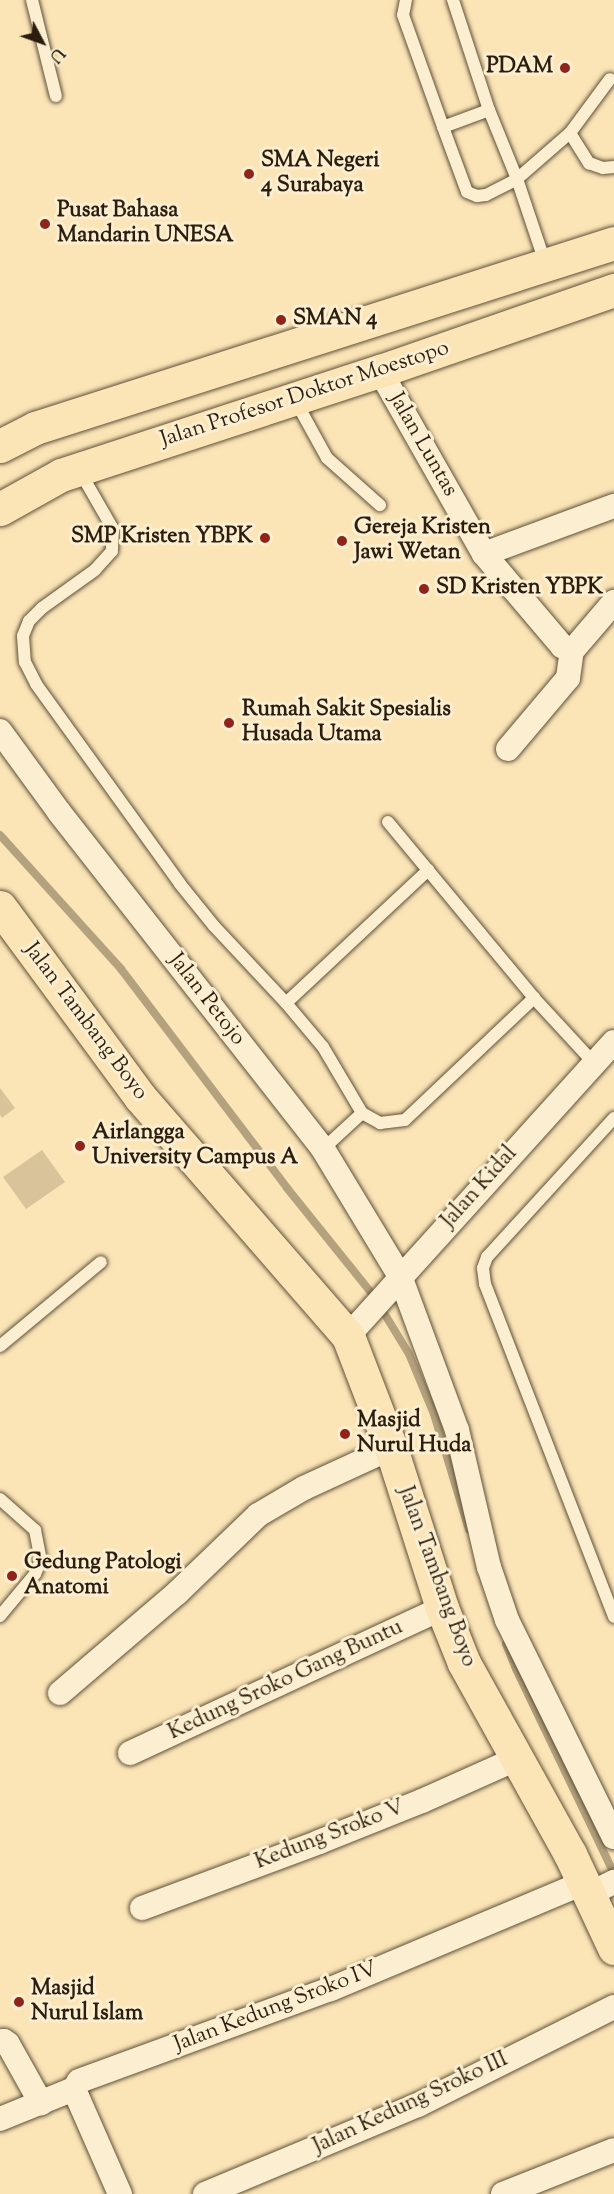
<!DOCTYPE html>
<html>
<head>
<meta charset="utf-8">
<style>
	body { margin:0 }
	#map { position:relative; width:614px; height:2194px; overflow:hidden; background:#fbe5b7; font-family:"Sorts Mill Goudy",serif }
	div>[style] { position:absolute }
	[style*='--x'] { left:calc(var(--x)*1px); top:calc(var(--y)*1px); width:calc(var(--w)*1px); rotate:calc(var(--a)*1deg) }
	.green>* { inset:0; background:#d8c39a }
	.stream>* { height:8px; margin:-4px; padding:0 4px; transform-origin:4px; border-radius:4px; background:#b4a17e }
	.roads { filter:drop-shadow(0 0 2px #5f5038) drop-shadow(0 0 2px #5f5038) }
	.lane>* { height:12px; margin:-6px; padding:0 6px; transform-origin:6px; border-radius:6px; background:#fceed0 }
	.street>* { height:24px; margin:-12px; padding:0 12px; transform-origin:12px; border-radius:12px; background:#fceed0 }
	.primary>* { height:33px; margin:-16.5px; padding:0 16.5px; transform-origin:16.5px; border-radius:16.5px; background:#fbe5b7 }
	.dots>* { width:16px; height:16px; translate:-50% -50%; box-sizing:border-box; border:3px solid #fceed0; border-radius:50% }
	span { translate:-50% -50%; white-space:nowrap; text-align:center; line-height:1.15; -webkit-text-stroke:6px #fceed0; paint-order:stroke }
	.poi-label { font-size:22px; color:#2b1e0e; font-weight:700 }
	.right { translate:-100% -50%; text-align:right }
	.left { translate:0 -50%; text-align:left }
	.street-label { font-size:22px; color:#2b1e0e }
	.north { position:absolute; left:12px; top:12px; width:60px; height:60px; -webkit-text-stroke:4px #fceed0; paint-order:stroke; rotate:131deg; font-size:16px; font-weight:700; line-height:24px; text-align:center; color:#2b1e0e }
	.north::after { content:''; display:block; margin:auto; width:21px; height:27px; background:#2b1e0e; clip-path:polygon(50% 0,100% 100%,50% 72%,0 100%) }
</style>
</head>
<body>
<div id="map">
	<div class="green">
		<i style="clip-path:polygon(0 1088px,15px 1108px,2px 1118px,0 1115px)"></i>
		<i style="clip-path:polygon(42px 1150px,65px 1182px,26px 1209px,3px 1177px)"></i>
	</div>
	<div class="stream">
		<i style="--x:0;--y:835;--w:181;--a:47.9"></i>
		<i style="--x:121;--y:969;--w:275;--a:52.8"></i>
		<i style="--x:287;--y:1188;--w:137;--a:51.2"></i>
		<i style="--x:373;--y:1295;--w:69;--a:58.6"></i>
		<i style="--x:409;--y:1354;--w:65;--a:67.4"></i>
		<i style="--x:434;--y:1414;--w:121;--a:73.2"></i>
		<i style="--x:506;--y:1644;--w:27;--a:68"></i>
		<i style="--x:516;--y:1669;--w:227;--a:64.4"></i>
	</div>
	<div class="roads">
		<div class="lane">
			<i style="--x:32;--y:0;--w:99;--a:76"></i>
			<i style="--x:406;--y:0;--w:15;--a:101"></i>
			<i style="--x:403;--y:15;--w:119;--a:70.3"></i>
			<i style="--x:443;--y:127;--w:69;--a:69.7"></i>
			<i style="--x:467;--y:192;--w:11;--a:22"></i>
			<i style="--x:477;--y:196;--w:9;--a:-6"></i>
			<i style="--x:486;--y:195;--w:35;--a:-27"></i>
			<i style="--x:517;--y:179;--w:70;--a:-41"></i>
			<i style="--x:570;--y:133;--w:67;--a:-53.5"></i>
			<i style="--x:453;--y:0;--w:116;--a:71.9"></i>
			<i style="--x:489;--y:110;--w:74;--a:67.9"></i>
			<i style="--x:517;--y:179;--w:91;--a:71.4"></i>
			<i style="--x:443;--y:127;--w:49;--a:-20.3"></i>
			<i style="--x:570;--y:133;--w:36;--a:58"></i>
			<i style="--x:589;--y:163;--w:15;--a:20"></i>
			<i style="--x:603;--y:168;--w:11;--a:-5"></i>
			<i style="--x:295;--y:400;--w:66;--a:61.1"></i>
			<i style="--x:327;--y:458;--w:71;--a:41.6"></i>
			<i style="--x:79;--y:470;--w:68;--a:60"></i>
			<i style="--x:113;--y:529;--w:22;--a:93"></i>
			<i style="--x:112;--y:551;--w:25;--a:132"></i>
			<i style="--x:95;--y:570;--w:65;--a:144.4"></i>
			<i style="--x:42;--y:608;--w:18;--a:135"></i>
			<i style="--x:29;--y:621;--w:16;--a:112"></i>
			<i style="--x:23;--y:636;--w:26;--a:86"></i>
			<i style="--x:25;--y:662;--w:25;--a:63"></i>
			<i style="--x:36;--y:684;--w:246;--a:54.2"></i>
			<i style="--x:180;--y:884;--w:54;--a:51"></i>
			<i style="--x:214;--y:926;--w:105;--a:46.9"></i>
			<i style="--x:286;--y:1003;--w:57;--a:49.9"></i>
			<i style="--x:323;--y:1047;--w:77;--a:59.4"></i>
			<i style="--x:362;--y:1113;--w:21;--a:29"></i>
			<i style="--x:380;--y:1123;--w:25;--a:-7"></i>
			<i style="--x:405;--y:1120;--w:178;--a:-43.4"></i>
			<i style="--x:388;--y:822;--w:229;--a:50.3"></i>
			<i style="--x:534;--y:998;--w:88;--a:47.3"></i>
			<i style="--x:286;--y:1003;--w:195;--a:-43.1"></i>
			<i style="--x:614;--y:1118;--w:188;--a:132.4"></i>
			<i style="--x:487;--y:1257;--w:12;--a:110"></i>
			<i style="--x:483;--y:1268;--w:16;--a:83"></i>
			<i style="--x:485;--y:1284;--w:357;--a:68.8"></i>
			<i style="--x:323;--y:1149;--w:53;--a:-42.7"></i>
			<i style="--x:0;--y:1346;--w:131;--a:-39.7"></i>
			<i style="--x:0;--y:1499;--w:47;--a:41.5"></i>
			<i style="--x:35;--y:1530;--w:31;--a:79"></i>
			<i style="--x:41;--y:1560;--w:15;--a:113"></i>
			<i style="--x:35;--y:1574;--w:55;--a:129.8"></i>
		</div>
		<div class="street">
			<i style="--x:380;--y:371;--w:210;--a:60.4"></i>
			<i style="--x:484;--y:554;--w:121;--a:49.7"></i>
			<i style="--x:562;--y:646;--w:11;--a:27"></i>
			<i style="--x:484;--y:554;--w:139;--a:-20.3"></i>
			<i style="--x:0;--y:731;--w:100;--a:53.9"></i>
			<i style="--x:59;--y:812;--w:428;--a:51.9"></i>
			<i style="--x:323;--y:1149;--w:149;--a:58.8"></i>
			<i style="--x:400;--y:1276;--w:164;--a:69.7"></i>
			<i style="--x:457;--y:1430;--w:141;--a:76.9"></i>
			<i style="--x:489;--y:1567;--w:56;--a:71.2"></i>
			<i style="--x:507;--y:1620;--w:242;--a:63.8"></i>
			<i style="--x:508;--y:749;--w:93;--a:-49.8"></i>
			<i style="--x:568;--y:678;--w:27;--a:-82"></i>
			<i style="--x:572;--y:651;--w:65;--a:-49.4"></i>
			<i style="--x:348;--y:1336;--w:396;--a:-47.9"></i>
			<i style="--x:60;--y:1693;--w:154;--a:-40.5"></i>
			<i style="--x:177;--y:1593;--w:112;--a:-43.9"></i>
			<i style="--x:258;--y:1515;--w:53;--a:-30.4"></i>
			<i style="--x:304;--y:1488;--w:96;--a:-24.7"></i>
			<i style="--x:130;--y:1753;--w:344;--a:-24.9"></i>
			<i style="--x:590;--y:1894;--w:27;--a:-27"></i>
			<i style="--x:142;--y:1908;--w:189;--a:-20.4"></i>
			<i style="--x:319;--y:1842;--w:111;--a:-21.7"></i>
			<i style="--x:422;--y:1801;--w:103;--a:-24.1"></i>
			<i style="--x:0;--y:2042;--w:4;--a:-14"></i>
			<i style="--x:4;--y:2041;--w:5;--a:37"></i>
			<i style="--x:8;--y:2044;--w:68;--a:60.8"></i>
			<i style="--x:0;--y:2119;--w:80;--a:-22.1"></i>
			<i style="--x:120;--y:2194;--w:115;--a:-113.7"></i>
			<i style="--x:74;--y:2089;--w:9;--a:-58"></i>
			<i style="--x:79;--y:2081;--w:268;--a:-20.1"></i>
			<i style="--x:331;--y:1989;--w:276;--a:-22.8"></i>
			<i style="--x:205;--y:2194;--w:231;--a:-22.7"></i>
			<i style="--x:418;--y:2105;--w:219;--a:-26.6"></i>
			<i style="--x:503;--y:2194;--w:119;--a:-21.6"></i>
		</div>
		<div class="primary">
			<i style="--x:0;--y:446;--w:39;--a:-27"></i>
			<i style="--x:35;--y:428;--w:608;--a:-17.72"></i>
			<i style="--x:0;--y:509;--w:70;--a:-29.1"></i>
			<i style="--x:61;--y:475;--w:336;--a:-18.1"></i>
			<i style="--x:380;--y:371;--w:248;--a:-19.1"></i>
			<i style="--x:0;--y:907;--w:236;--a:53.6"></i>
			<i style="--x:140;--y:1097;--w:317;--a:49"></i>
			<i style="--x:348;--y:1336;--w:120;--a:69"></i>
			<i style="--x:391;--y:1448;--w:168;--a:72.3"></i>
			<i style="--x:442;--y:1608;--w:59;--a:68.2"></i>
			<i style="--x:464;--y:1663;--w:218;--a:61"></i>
			<i style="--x:570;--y:1854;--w:104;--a:64.9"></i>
		</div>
	</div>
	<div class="dots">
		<i style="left:565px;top:68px;background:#8f2418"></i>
		<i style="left:249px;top:174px;background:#8f2418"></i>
		<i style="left:45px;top:224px;background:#8f2418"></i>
		<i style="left:281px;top:320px;background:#8f2418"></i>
		<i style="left:265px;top:538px;background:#8f2418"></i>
		<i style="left:342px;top:541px;background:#8f2418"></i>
		<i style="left:424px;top:589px;background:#8f2418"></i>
		<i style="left:229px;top:723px;background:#8f2418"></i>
		<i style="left:80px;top:1146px;background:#8f2418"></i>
		<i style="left:345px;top:1434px;background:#8f2418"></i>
		<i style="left:12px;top:1576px;background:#8f2418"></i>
		<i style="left:19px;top:2002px;background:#8f2418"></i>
	</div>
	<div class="poi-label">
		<span class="right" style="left:553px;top:68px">PDAM</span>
		<span class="left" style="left:261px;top:174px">SMA Negeri<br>4 Surabaya</span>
		<span class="left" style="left:57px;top:224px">Pusat Bahasa<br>Mandarin UNESA</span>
		<span class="left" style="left:293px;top:320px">SMAN 4</span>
		<span class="left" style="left:354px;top:541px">Gereja Kristen<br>Jawi Wetan</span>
		<span class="right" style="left:253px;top:538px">SMP Kristen YBPK</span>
		<span class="left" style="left:436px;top:589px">SD Kristen YBPK</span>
		<span class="left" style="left:242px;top:723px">Rumah Sakit Spesialis<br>Husada Utama</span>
		<span class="left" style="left:92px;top:1146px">Airlangga<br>University Campus A</span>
		<span class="left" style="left:357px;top:1434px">Masjid<br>Nurul Huda</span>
		<span class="left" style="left:24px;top:1576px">Gedung Patologi<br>Anatomi</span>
		<span class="left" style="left:31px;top:2002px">Masjid<br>Nurul Islam</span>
	</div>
	<div class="street-label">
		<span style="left:305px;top:395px;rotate:-18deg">Jalan Profesor Doktor Moestopo</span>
		<span style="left:422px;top:445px;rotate:60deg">Jalan Luntas</span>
		<span style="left:206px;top:1000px;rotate:52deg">Jalan Petojo</span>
		<span style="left:85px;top:1022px;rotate:53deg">Jalan Tambang Boyo</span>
		<span style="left:480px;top:1188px;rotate:-48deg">Jalan Kidal</span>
		<span style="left:436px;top:1577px;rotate:70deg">Jalan Tambang Boyo</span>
		<span style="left:286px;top:1681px;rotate:-25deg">Kedung Sroko Gang Buntu</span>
		<span style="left:330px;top:1836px;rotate:-21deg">Kedung Sroko V</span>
		<span style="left:276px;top:2008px;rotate:-21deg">Jalan Kedung Sroko IV</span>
		<span style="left:411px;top:2104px;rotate:-25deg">Jalan Kedung Sroko III</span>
	</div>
	<div class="north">U</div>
</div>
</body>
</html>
